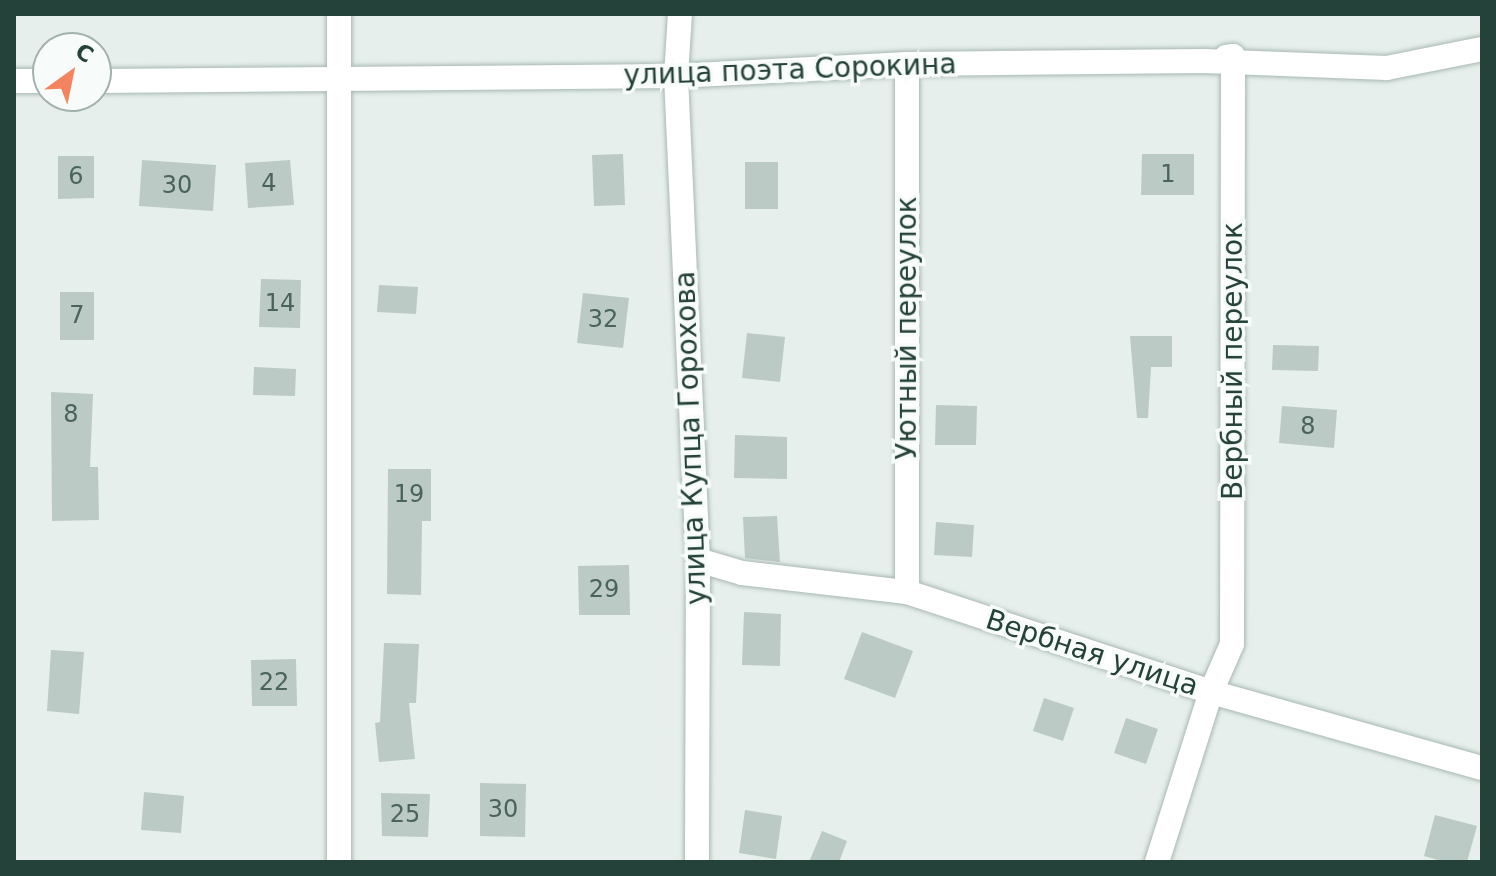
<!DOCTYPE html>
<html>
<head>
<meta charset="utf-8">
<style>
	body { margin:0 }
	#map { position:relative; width:1496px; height:876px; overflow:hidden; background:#e6efeb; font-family:"DejaVu Sans",sans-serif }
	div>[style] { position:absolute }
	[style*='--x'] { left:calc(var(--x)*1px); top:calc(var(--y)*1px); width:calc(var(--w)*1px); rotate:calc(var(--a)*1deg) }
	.building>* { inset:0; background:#bbcac4 }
	.roads { filter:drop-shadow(0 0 2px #a8b8b2) drop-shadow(0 0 2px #a8b8b2) }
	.minor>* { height:24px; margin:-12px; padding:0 12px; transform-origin:12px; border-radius:12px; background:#fff }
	span { translate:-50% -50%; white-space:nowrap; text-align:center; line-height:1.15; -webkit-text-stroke:7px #f7fbf9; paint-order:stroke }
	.number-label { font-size:24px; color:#4a645c }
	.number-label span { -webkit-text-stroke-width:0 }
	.street-label { font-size:28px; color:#24423a }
	.frame { position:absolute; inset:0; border:16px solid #24423a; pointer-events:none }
	.north { position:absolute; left:32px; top:32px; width:80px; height:80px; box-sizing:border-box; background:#f7fbf9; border:2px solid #a3b1ad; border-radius:50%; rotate:33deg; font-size:22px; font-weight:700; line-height:32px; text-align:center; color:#24423a }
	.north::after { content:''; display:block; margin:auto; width:28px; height:36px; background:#f4845f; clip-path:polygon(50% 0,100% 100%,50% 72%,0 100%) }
</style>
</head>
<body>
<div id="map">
	<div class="building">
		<i style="clip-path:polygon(623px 154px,625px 205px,594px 206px,592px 155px)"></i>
		<i style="clip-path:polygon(1142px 154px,1194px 154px,1194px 195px,1141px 195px)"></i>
		<i style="clip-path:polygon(58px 156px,94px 156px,94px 198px,58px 199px)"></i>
		<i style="clip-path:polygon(142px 160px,216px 165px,213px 211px,139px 206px)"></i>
		<i style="clip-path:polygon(290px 160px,294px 205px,248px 208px,245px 163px)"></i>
		<i style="clip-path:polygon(745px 162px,778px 162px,778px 209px,745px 209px)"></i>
		<i style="clip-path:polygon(261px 279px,301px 280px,300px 328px,259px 327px)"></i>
		<i style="clip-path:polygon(379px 285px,418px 287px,416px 314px,377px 312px)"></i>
		<i style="clip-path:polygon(60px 292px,94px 292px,94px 340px,60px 340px)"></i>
		<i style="clip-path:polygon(583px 293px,629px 298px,623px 348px,577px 343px)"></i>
		<i style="clip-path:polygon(747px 333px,785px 337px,780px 382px,742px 378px)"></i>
		<i style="clip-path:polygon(1130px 336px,1172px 336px,1172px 367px,1151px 367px,1148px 418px,1137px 418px)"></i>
		<i style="clip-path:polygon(1273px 345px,1319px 346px,1318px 371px,1272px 370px)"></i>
		<i style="clip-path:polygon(254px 367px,296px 369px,295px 396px,253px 395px)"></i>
		<i style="clip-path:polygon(51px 392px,93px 394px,90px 467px,98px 467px,99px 520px,52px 521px)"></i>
		<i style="clip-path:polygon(936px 405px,977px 406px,976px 445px,935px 445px)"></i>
		<i style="clip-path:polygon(1282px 406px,1337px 410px,1334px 448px,1279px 443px)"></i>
		<i style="clip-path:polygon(735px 435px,787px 437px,787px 479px,734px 478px)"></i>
		<i style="clip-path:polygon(388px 469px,431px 469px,431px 521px,422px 521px,421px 595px,387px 594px)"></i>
		<i style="clip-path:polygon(777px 516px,780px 562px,745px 558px,743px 517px)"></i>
		<i style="clip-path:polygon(936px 522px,974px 525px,972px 557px,934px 555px)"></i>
		<i style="clip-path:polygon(629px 565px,630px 615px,579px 615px,578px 566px)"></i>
		<i style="clip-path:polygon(744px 612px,781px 614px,780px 666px,742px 665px)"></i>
		<i style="clip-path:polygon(862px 632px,913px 651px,895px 698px,844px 679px)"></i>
		<i style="clip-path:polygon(384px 643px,419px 644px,416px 703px,409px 703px,415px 759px,379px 762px,375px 723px,380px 722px)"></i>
		<i style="clip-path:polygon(51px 650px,84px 652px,79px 714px,47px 711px)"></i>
		<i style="clip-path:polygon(296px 659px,297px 706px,252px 706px,251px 660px)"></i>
		<i style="clip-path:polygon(1044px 698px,1074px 708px,1063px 741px,1033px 731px)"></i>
		<i style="clip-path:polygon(1126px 718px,1158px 729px,1146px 764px,1114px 753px)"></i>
		<i style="clip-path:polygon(480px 783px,526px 784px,525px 837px,480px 836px)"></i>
		<i style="clip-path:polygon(144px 792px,184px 796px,181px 833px,141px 830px)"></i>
		<i style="clip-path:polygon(381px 793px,430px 794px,428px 837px,382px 836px)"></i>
		<i style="clip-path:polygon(745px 810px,782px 816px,776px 859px,739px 853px)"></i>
		<i style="clip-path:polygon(1435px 815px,1477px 826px,1467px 862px,1445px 862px,1424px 856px)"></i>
		<i style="clip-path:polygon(822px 831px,847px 841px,839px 862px,809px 862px)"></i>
	</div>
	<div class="roads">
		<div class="minor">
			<i style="--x:680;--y:14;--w:62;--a:93.7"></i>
			<i style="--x:676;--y:76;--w:484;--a:87.4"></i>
			<i style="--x:698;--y:560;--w:302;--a:90.2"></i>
			<i style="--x:14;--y:81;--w:34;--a:0"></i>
			<i style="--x:96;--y:81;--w:580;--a:-0.49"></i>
			<i style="--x:676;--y:76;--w:231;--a:-3"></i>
			<i style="--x:907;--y:64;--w:297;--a:-0.6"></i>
			<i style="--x:1204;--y:61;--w:183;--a:2.2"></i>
			<i style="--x:1387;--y:68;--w:97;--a:-11.3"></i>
			<i style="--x:698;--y:560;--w:46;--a:16.5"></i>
			<i style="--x:742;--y:573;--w:166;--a:6.6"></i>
			<i style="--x:907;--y:592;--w:320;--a:18.2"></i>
			<i style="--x:1211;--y:692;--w:281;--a:15.7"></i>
			<i style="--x:907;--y:592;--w:528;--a:-90"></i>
			<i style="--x:339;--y:862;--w:848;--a:-90"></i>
			<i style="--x:1157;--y:862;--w:178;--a:-72.4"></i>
			<i style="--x:1211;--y:692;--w:52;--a:-66.4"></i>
			<i style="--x:1232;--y:644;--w:588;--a:-89.9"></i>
			<i style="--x:1233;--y:56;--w:7;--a:172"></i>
		</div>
	</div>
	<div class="number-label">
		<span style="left:1168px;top:175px">1</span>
		<span style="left:76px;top:177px">6</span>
		<span style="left:269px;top:184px">4</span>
		<span style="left:177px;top:186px">30</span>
		<span style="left:280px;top:304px">14</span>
		<span style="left:77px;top:316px">7</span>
		<span style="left:603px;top:320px">32</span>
		<span style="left:71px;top:415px">8</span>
		<span style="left:1308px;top:427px">8</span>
		<span style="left:409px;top:495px">19</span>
		<span style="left:604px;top:590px">29</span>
		<span style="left:274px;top:683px">22</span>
		<span style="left:503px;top:810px">30</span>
		<span style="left:405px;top:815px">25</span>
	</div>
	<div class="street-label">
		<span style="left:790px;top:70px;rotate:-2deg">улица поэта Сорокина</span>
		<span style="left:907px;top:328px;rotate:-90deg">Уютный переулок</span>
		<span style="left:1233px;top:361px;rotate:-90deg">Вербный переулок</span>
		<span style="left:691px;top:438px;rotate:-92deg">улица Купца Горохова</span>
		<span style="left:1092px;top:653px;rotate:18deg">Вербная улица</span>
	</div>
	<div class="frame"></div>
	<div class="north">С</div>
</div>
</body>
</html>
